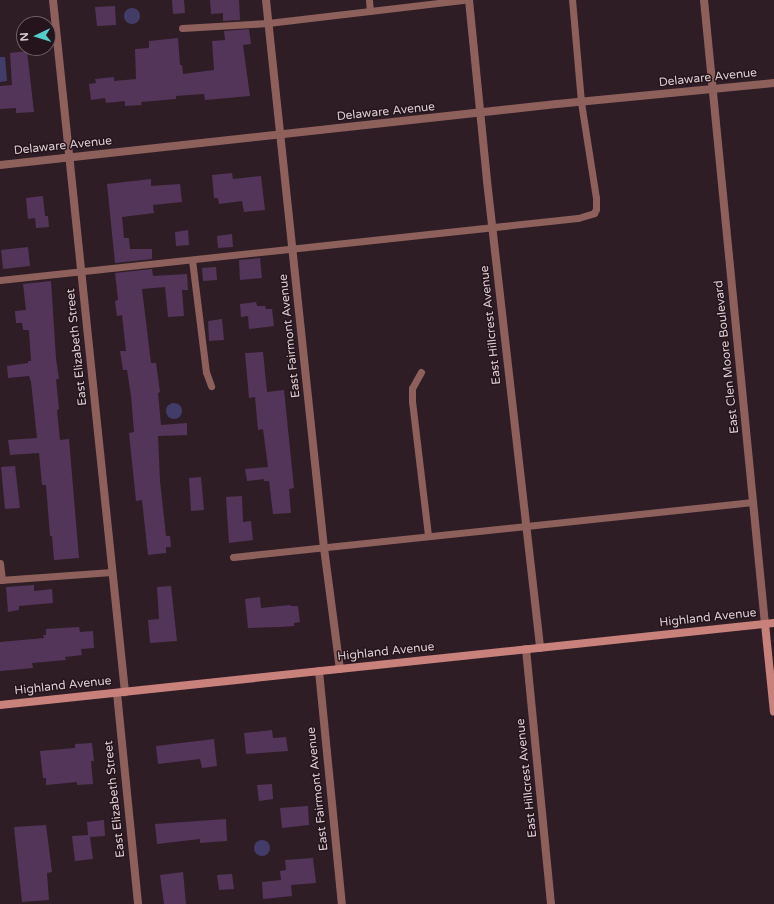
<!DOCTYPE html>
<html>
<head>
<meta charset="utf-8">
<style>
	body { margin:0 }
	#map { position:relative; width:774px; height:904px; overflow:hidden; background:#2f1d25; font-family:"Varela Round",sans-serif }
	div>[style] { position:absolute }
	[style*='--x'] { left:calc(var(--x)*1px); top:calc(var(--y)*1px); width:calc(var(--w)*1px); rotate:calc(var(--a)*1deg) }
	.water>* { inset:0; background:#423c68 }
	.round { border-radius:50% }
	.building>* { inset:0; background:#53355a }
	.lane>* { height:7px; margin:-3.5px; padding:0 3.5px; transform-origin:3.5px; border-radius:3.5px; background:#8d605c }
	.street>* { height:8px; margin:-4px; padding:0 4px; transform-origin:4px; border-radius:4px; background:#8d605c }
	.secondary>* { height:8px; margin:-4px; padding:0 4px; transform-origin:4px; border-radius:4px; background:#c9817c }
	span { translate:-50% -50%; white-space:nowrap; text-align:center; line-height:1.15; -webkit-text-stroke:3px #25141b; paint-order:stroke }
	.street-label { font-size:12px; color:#daced2 }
	.north { position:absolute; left:16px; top:16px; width:40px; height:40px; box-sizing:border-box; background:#25141b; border:1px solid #6d5e64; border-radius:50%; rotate:266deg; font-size:11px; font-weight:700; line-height:16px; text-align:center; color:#daced2 }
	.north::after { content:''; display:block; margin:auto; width:14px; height:18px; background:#53cdca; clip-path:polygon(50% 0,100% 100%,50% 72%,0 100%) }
</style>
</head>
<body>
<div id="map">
	<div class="water">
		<i class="round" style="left:124px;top:8px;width:16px;height:16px"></i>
		<i style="clip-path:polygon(0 57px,5px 57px,7px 81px,0 82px)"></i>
		<i class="round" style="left:166px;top:403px;width:16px;height:16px"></i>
		<i class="round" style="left:254px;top:840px;width:16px;height:16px"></i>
	</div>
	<div class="building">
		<i style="clip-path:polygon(172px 0,184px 0,185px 13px,173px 14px)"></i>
		<i style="clip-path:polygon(210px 0,239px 0,240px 20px,223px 21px,223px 13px,211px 14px)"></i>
		<i style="clip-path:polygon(115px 6px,116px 25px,97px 26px,95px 7px)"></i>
		<i style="clip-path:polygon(249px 29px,251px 44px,243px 45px,250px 96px,205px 100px,204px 94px,176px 96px,176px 99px,141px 102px,142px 105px,125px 106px,125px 101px,106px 103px,105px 98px,91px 100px,89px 84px,96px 83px,95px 79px,114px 77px,114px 81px,136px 79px,135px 49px,149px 48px,149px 41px,178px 38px,180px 65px,182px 65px,183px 74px,214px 70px,212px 41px,225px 40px,224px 31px)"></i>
		<i style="clip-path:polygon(27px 51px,34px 112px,16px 113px,16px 108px,0 109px,0 86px,12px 85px,10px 53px)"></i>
		<i style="clip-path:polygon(232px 173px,233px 179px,261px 176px,265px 210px,244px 212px,242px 201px,219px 204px,218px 198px,214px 198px,212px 175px)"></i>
		<i style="clip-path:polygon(151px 179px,151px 186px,180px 184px,182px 202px,153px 205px,154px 213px,122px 217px,124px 238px,129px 238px,130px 249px,152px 249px,152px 259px,115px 263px,107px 184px)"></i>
		<i style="clip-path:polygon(43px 196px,45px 216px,48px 216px,49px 227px,36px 228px,35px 218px,28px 219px,26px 198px)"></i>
		<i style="clip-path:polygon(188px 230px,189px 245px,176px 246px,175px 232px)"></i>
		<i style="clip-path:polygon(232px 234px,233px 247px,218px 248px,217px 236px)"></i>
		<i style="clip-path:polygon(28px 247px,30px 266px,3px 269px,1px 250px)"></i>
		<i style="clip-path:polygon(260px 258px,262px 278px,240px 280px,239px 260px)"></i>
		<i style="clip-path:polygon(216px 267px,217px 280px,203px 281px,202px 268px)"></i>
		<i style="clip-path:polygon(152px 269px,153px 276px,187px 274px,188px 290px,182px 290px,184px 316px,168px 317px,165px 287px,142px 289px,151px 363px,156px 363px,160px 392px,158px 393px,161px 425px,187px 423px,187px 435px,158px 436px,160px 481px,166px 536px,170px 536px,171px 547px,166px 547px,166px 553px,148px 555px,142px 500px,136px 501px,129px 433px,134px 432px,131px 396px,127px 370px,123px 370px,120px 351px,126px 351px,122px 315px,117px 316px,115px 301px,118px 300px,115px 273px)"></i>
		<i style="clip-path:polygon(51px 281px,56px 358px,59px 379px,56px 379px,59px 409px,57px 410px,60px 440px,69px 439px,79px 558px,54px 560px,52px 536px,50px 536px,46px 485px,42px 485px,39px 453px,10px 455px,8px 440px,37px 438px,31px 382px,29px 376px,8px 378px,7px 366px,28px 363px,28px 361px,31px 361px,29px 330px,23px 330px,22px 323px,16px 323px,15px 311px,26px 310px,23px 284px)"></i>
		<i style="clip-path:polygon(256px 302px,257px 306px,265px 306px,266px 309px,272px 309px,274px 326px,249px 329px,248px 316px,241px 317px,240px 304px)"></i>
		<i style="clip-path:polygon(222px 319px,224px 340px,209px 341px,208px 321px)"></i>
		<i style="clip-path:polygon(263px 352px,267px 392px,284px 390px,294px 488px,289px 489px,291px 513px,273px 514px,269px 481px,264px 481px,264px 479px,247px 481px,245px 469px,268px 467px,263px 429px,258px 430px,255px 397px,249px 398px,245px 353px)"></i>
		<i style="clip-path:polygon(15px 466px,20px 508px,5px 509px,1px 467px)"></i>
		<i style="clip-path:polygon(201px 477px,204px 510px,191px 511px,189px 478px)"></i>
		<i style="clip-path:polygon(242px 496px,243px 522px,251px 521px,253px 540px,229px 543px,226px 497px)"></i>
		<i style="clip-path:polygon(34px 585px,34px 591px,52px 589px,53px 603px,19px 606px,19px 610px,8px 612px,6px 587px)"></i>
		<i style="clip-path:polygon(171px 586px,177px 641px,150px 643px,148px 620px,159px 619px,157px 587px)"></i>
		<i style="clip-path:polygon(260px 597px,261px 608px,290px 605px,291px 606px,298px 606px,300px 622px,294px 623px,294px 626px,280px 627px,248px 628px,245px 599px)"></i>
		<i style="clip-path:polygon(79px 627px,80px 632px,93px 631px,94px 648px,81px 649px,82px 655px,65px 657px,66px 660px,32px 663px,33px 668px,0 671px,0 642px,44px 638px,43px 635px,46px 635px,46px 629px)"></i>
		<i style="clip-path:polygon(272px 730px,273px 738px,286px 737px,288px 751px,246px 754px,244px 733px)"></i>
		<i style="clip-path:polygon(214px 739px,217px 766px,202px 768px,200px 759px,158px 764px,156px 746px)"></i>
		<i style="clip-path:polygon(92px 743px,94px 761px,91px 761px,93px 784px,77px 785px,77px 782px,46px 785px,46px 778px,43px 778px,40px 751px,75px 748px,75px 744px)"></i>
		<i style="clip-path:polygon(272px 784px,273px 799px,259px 801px,257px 785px)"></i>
		<i style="clip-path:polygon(308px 806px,309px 825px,282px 828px,280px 808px)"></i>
		<i style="clip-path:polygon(226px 819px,227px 841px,200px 843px,200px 839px,157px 844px,155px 824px)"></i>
		<i style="clip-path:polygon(104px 820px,105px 836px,90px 837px,93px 859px,75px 861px,72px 836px,88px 835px,87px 822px)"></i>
		<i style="clip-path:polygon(46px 825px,52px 872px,47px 873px,49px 900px,22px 902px,14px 827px)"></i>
		<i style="clip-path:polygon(313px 858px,316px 883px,291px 885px,292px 896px,263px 899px,262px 882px,281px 880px,280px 871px,286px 870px,285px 860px)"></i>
		<i style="clip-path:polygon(183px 872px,186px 904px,164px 904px,160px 875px)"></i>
		<i style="clip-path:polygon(232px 874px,234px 889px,219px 890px,217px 875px)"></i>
	</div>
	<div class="lane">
		<i style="--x:369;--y:0;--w:11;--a:85"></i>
		<i style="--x:182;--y:28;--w:86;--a:-3.3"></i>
		<i style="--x:268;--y:23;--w:196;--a:-6.7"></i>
		<i style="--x:192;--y:260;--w:113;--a:82.9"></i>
		<i style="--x:206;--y:372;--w:15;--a:70"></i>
		<i style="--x:0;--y:280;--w:581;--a:-6.12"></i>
		<i style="--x:578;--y:218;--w:17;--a:-17"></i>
		<i style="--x:594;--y:213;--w:4;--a:-63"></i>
		<i style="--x:596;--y:209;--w:11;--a:-90"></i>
		<i style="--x:596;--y:198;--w:97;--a:-98.9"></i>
		<i style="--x:581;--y:102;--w:102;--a:-95"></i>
		<i style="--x:421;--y:372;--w:18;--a:119"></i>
		<i style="--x:412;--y:388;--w:13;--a:90"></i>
		<i style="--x:412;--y:401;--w:136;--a:83.2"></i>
		<i style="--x:233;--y:557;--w:523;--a:-6.04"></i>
		<i style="--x:0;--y:563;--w:17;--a:83"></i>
		<i style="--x:0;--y:580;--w:112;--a:-4.1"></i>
	</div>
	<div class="street">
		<i style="--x:53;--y:0;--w:696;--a:84.06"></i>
		<i style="--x:266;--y:0;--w:551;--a:83.96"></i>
		<i style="--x:324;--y:548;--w:122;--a:82.5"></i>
		<i style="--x:469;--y:0;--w:182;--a:84.3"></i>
		<i style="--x:487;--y:181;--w:470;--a:83.5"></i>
		<i style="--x:704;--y:0;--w:627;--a:84.42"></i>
		<i style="--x:0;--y:165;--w:560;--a:-6.25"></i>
		<i style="--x:557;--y:104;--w:218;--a:-5.5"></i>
		<i style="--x:526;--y:649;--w:256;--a:84.4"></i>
		<i style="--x:319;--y:671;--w:234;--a:84.4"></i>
		<i style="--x:117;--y:693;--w:212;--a:84.3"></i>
	</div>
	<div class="secondary">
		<i style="--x:765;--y:624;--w:88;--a:84.2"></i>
		<i style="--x:0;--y:705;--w:778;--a:-6.05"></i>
	</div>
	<div class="street-label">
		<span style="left:708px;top:78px;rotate:-6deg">Delaware Avenue</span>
		<span style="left:386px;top:112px;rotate:-6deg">Delaware Avenue</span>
		<span style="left:63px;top:146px;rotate:-6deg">Delaware Avenue</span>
		<span style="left:491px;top:325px;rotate:-96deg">East Hillcrest Avenue</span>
		<span style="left:290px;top:336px;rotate:-96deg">East Fairmont Avenue</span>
		<span style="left:77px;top:347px;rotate:-96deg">East Elizabeth Street</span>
		<span style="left:727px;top:357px;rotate:-96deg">East Clen Moore Boulevard</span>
		<span style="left:708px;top:618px;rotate:-6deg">Highland Avenue</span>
		<span style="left:386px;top:652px;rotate:-6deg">Highland Avenue</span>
		<span style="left:63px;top:686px;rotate:-6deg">Highland Avenue</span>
		<span style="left:527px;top:778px;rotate:-96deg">East Hillcrest Avenue</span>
		<span style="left:318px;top:789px;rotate:-96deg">East Fairmont Avenue</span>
		<span style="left:115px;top:799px;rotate:-96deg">East Elizabeth Street</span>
	</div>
	<div class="north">N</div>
</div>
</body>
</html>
